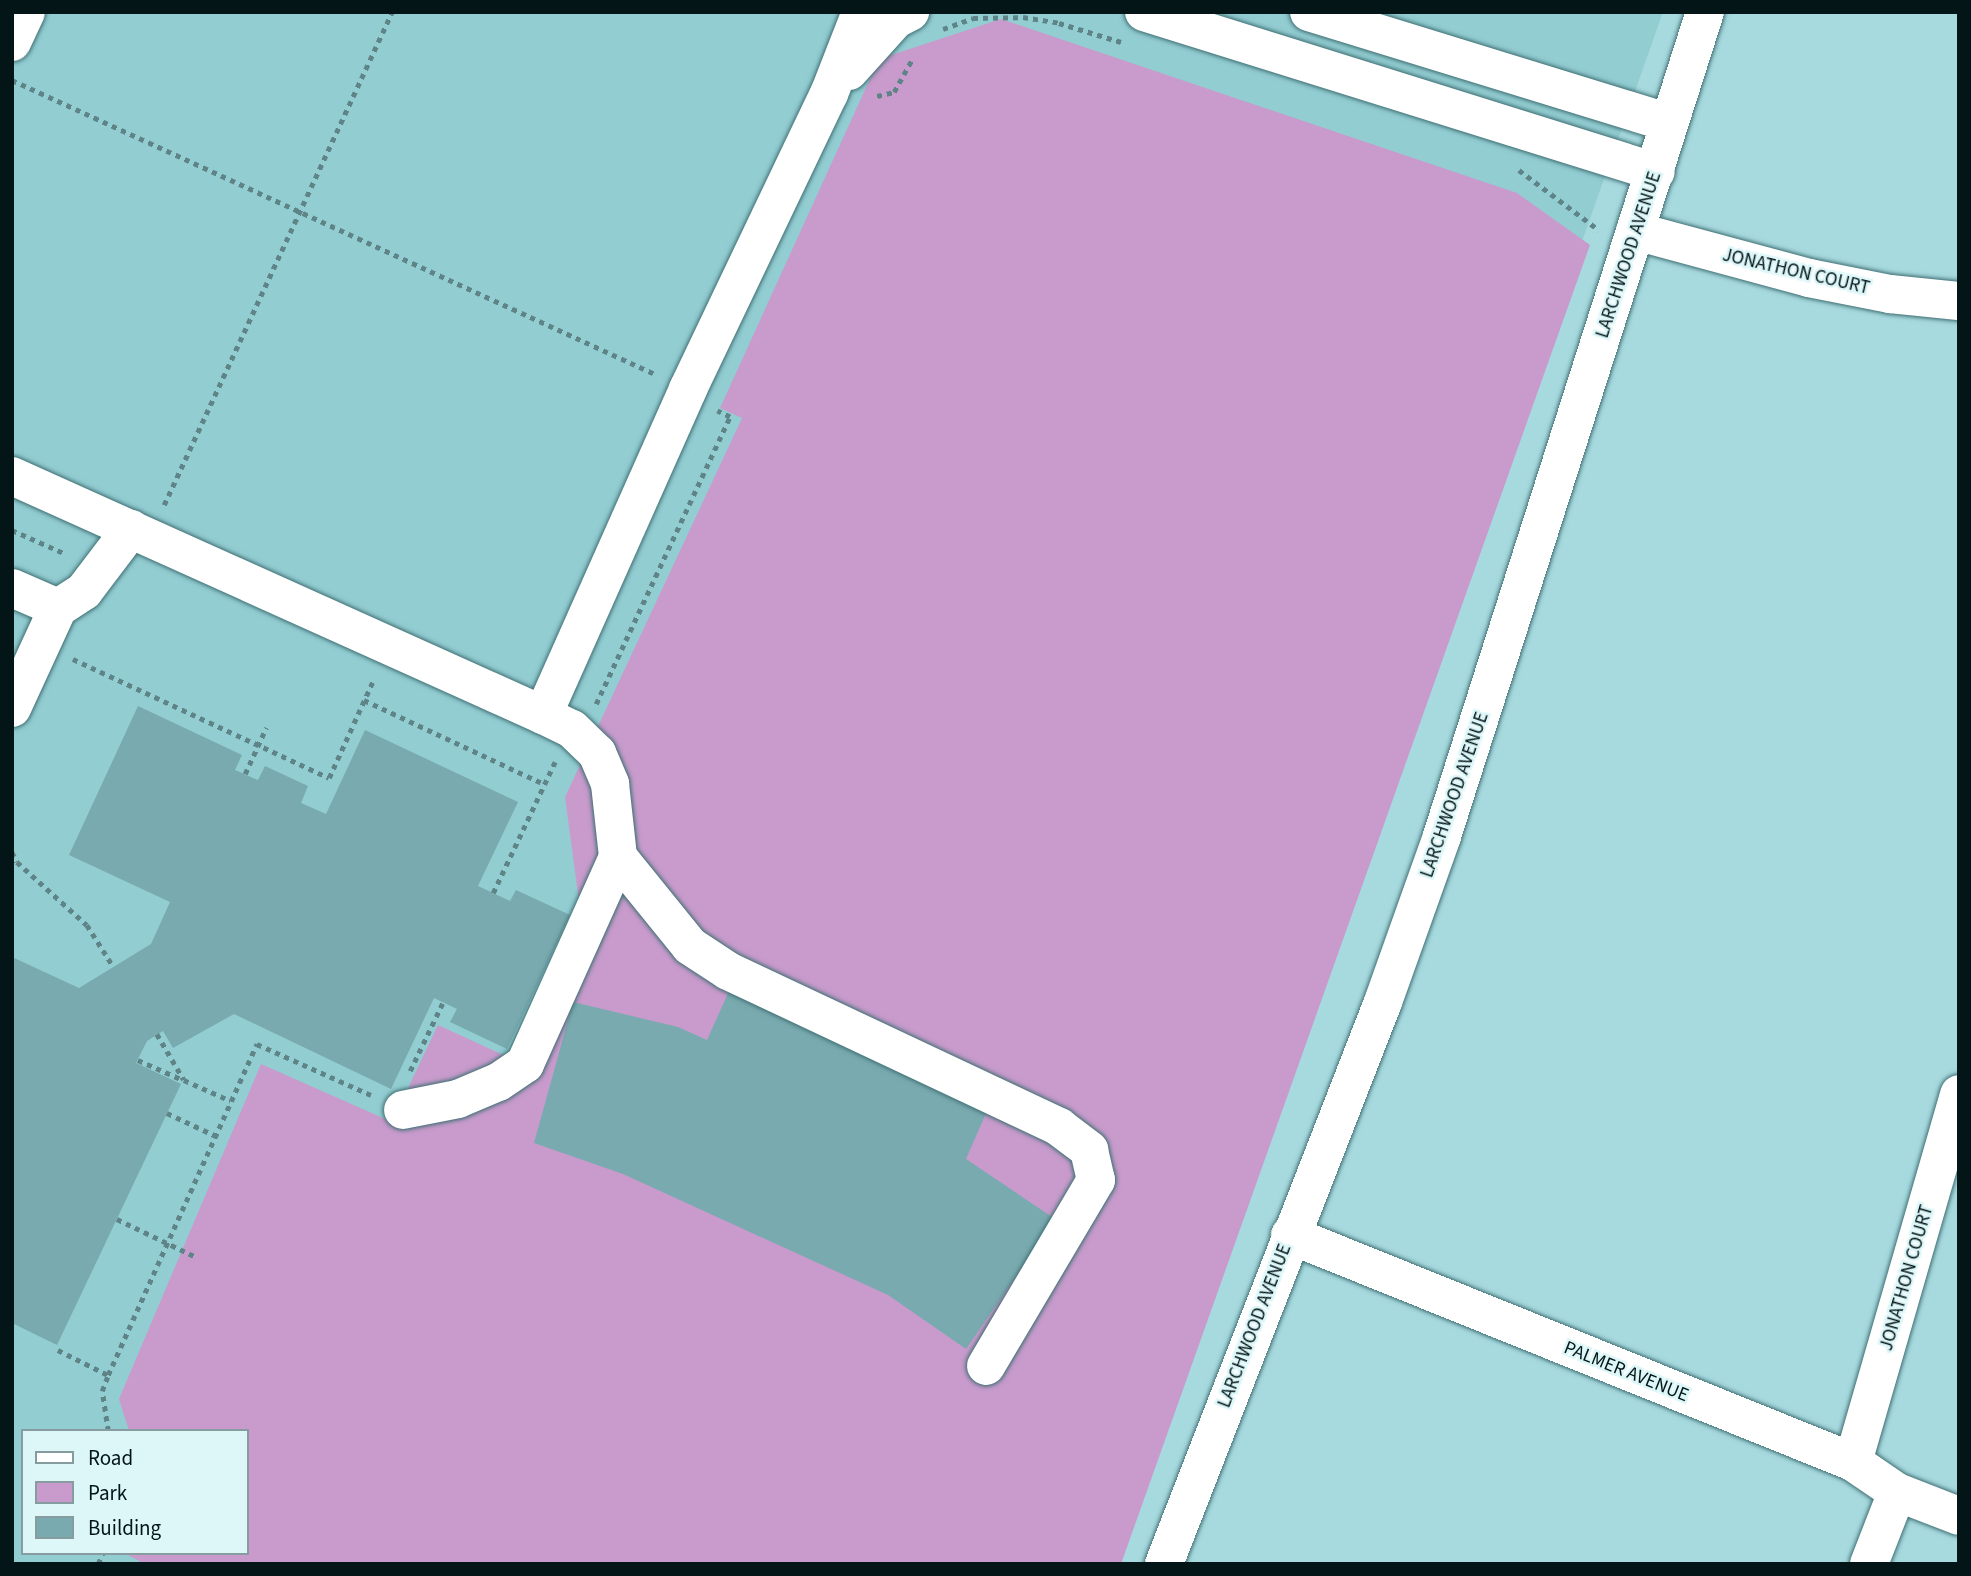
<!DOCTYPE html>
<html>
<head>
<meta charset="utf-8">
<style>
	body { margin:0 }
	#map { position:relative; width:1971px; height:1576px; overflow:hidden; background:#a7dadf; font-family:"Source Sans 3",sans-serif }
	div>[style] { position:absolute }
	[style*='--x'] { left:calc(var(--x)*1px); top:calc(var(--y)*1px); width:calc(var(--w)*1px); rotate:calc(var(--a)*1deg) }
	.built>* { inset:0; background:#92cdd2 }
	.green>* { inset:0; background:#c89bcc }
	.building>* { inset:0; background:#79aaaf }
	.path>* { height:4.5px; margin-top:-2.25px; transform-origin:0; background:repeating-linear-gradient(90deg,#5f8487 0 5px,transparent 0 10px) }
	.roads { filter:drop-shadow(0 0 2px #3f6f73) drop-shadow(0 0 2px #3f6f73) }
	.minor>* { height:38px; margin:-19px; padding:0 19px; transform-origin:19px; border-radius:19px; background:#fff }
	span { translate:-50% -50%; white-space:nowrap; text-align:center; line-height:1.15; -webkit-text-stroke:5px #ddf6f8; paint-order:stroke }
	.street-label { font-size:19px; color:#031517 }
	.frame { position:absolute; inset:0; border:14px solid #031517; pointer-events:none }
	.legend { position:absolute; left:21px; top:1429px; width:228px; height:126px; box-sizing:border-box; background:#ddf6f8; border:2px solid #869c9e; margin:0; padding:9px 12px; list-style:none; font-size:21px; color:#031517 }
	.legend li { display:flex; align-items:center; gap:14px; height:35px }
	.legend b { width:35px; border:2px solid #869c9e }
</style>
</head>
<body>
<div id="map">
	<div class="built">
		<i style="clip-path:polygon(evenodd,12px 12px,1663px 12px,1115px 1564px,12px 1564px,12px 12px,23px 1431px,247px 1431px,247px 1553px,23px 1553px,23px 1431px)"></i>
	</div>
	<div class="green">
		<i style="clip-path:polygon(1001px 19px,1517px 193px,1590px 245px,1121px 1564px,145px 1564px,124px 1553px,247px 1553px,247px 1431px,129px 1431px,119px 1399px,261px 1064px,392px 1122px,438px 1025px,510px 1058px,580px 909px,565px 797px,742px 418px,720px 408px,879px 59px)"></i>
	</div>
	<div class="building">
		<i style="clip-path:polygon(138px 706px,242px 755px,235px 770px,258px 780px,265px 766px,308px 786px,301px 803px,326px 814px,365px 730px,518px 802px,478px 886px,510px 901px,516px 890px,570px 915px,507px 1049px,450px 1022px,457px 1009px,434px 998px,391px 1089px,234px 1014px,173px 1048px,163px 1031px,147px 1041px,136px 1063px,181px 1084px,57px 1345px,12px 1323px,12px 957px,79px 988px,151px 944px,170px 902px,69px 855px)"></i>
		<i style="clip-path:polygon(729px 991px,987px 1111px,966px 1159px,1055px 1219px,966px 1349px,888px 1295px,623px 1174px,534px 1143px,573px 1002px,678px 1027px,707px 1040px)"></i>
	</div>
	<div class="path">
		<i style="--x:943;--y:29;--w:32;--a:-20"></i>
		<i style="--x:973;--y:18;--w:50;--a:-1.1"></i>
		<i style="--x:1023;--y:17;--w:36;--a:9"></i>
		<i style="--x:1059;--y:23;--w:65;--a:17"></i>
		<i style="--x:12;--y:80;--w:707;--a:24.57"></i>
		<i style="--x:877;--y:96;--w:17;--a:-13"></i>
		<i style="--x:894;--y:92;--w:38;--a:-61"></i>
		<i style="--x:1519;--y:170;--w:100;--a:36.9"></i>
		<i style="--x:164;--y:505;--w:543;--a:-65.18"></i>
		<i style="--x:12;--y:530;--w:59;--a:24"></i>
		<i style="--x:73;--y:659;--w:282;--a:24.9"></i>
		<i style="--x:329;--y:778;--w:109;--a:-65.6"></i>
		<i style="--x:364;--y:700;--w:199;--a:25"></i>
		<i style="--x:596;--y:704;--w:317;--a:-65"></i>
		<i style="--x:730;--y:417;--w:14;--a:-155"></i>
		<i style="--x:245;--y:774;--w:51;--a:-65.5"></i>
		<i style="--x:12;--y:852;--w:11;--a:63"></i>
		<i style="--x:17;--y:862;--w:94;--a:42"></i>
		<i style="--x:87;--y:925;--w:49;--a:57.6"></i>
		<i style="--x:493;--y:893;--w:145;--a:-64.7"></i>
		<i style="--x:157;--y:1034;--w:53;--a:59.6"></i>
		<i style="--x:184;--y:1080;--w:51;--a:24.1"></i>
		<i style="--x:138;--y:1060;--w:49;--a:24"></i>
		<i style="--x:410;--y:1071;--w:76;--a:-64.4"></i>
		<i style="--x:167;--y:1113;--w:54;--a:25.1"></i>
		<i style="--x:117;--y:1219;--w:85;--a:25.7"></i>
		<i style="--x:58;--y:1350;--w:56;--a:26.6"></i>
		<i style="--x:108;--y:1431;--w:40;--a:-98.5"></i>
		<i style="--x:102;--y:1391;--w:17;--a:-69"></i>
		<i style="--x:108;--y:1375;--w:363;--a:-65.8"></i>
		<i style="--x:257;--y:1044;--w:125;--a:24.1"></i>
		<i style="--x:98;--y:1564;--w:12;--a:-66"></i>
	</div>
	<div class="roads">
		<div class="minor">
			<i style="--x:1144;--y:12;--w:536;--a:17.35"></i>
			<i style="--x:1309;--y:12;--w:377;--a:17.1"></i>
			<i style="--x:12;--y:42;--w:33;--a:-65"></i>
			<i style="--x:849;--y:71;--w:70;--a:-47.9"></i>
			<i style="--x:896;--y:19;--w:16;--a:-27"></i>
			<i style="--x:1635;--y:231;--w:180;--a:15.1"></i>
			<i style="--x:1809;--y:278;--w:83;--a:11.2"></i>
			<i style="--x:1890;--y:294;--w:69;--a:5.8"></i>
			<i style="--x:12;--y:476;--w:582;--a:24.23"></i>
			<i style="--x:543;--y:715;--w:32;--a:26"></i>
			<i style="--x:572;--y:729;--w:35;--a:44"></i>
			<i style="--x:597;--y:753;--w:34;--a:67"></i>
			<i style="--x:610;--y:784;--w:73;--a:83.7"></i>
			<i style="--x:618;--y:857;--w:227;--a:114.2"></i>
			<i style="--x:525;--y:1064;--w:32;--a:146"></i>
			<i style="--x:498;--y:1082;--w:43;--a:157"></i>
			<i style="--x:458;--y:1099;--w:56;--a:168.7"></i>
			<i style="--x:12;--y:588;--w:50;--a:23.5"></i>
			<i style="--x:12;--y:708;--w:110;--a:-65.3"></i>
			<i style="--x:58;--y:608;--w:31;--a:-33"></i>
			<i style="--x:84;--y:591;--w:78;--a:-52.8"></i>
			<i style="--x:543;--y:715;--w:357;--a:-66"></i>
			<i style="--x:688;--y:389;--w:327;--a:-64.5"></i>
			<i style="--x:829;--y:94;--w:88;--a:-68.7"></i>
			<i style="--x:618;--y:857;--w:114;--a:51"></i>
			<i style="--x:690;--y:946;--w:45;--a:33.3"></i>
			<i style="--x:728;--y:971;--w:366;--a:25.2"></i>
			<i style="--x:1059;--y:1127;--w:38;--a:37"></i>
			<i style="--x:1089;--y:1150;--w:31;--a:77"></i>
			<i style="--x:1096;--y:1180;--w:216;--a:120.6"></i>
			<i style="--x:1290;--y:1235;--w:607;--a:21.96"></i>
			<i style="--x:1853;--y:1462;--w:53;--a:34.3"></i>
			<i style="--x:1897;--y:1492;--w:66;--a:21.2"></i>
			<i style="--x:1853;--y:1462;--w:383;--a:-73.9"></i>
			<i style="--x:1164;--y:1564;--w:603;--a:-68.71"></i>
			<i style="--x:1383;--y:1002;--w:176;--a:-70.4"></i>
			<i style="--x:1442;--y:836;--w:865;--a:-72.3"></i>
			<i style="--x:1869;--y:1564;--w:77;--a:-68.7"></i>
		</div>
	</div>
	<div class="street-label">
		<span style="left:1629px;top:255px;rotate:-72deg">LARCHWOOD AVENUE</span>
		<span style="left:1796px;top:272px;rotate:13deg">JONATHON COURT</span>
		<span style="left:1455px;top:795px;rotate:-71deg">LARCHWOOD AVENUE</span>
		<span style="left:1907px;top:1278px;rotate:-74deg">JONATHON COURT</span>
		<span style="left:1255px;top:1326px;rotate:-69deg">LARCHWOOD AVENUE</span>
		<span style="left:1626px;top:1372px;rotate:22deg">PALMER AVENUE</span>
	</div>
	<div class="frame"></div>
	<ul class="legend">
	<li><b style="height:9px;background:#fff"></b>Road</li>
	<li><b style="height:19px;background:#c89bcc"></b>Park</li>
	<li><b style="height:19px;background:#79aaaf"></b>Building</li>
	</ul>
</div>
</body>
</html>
